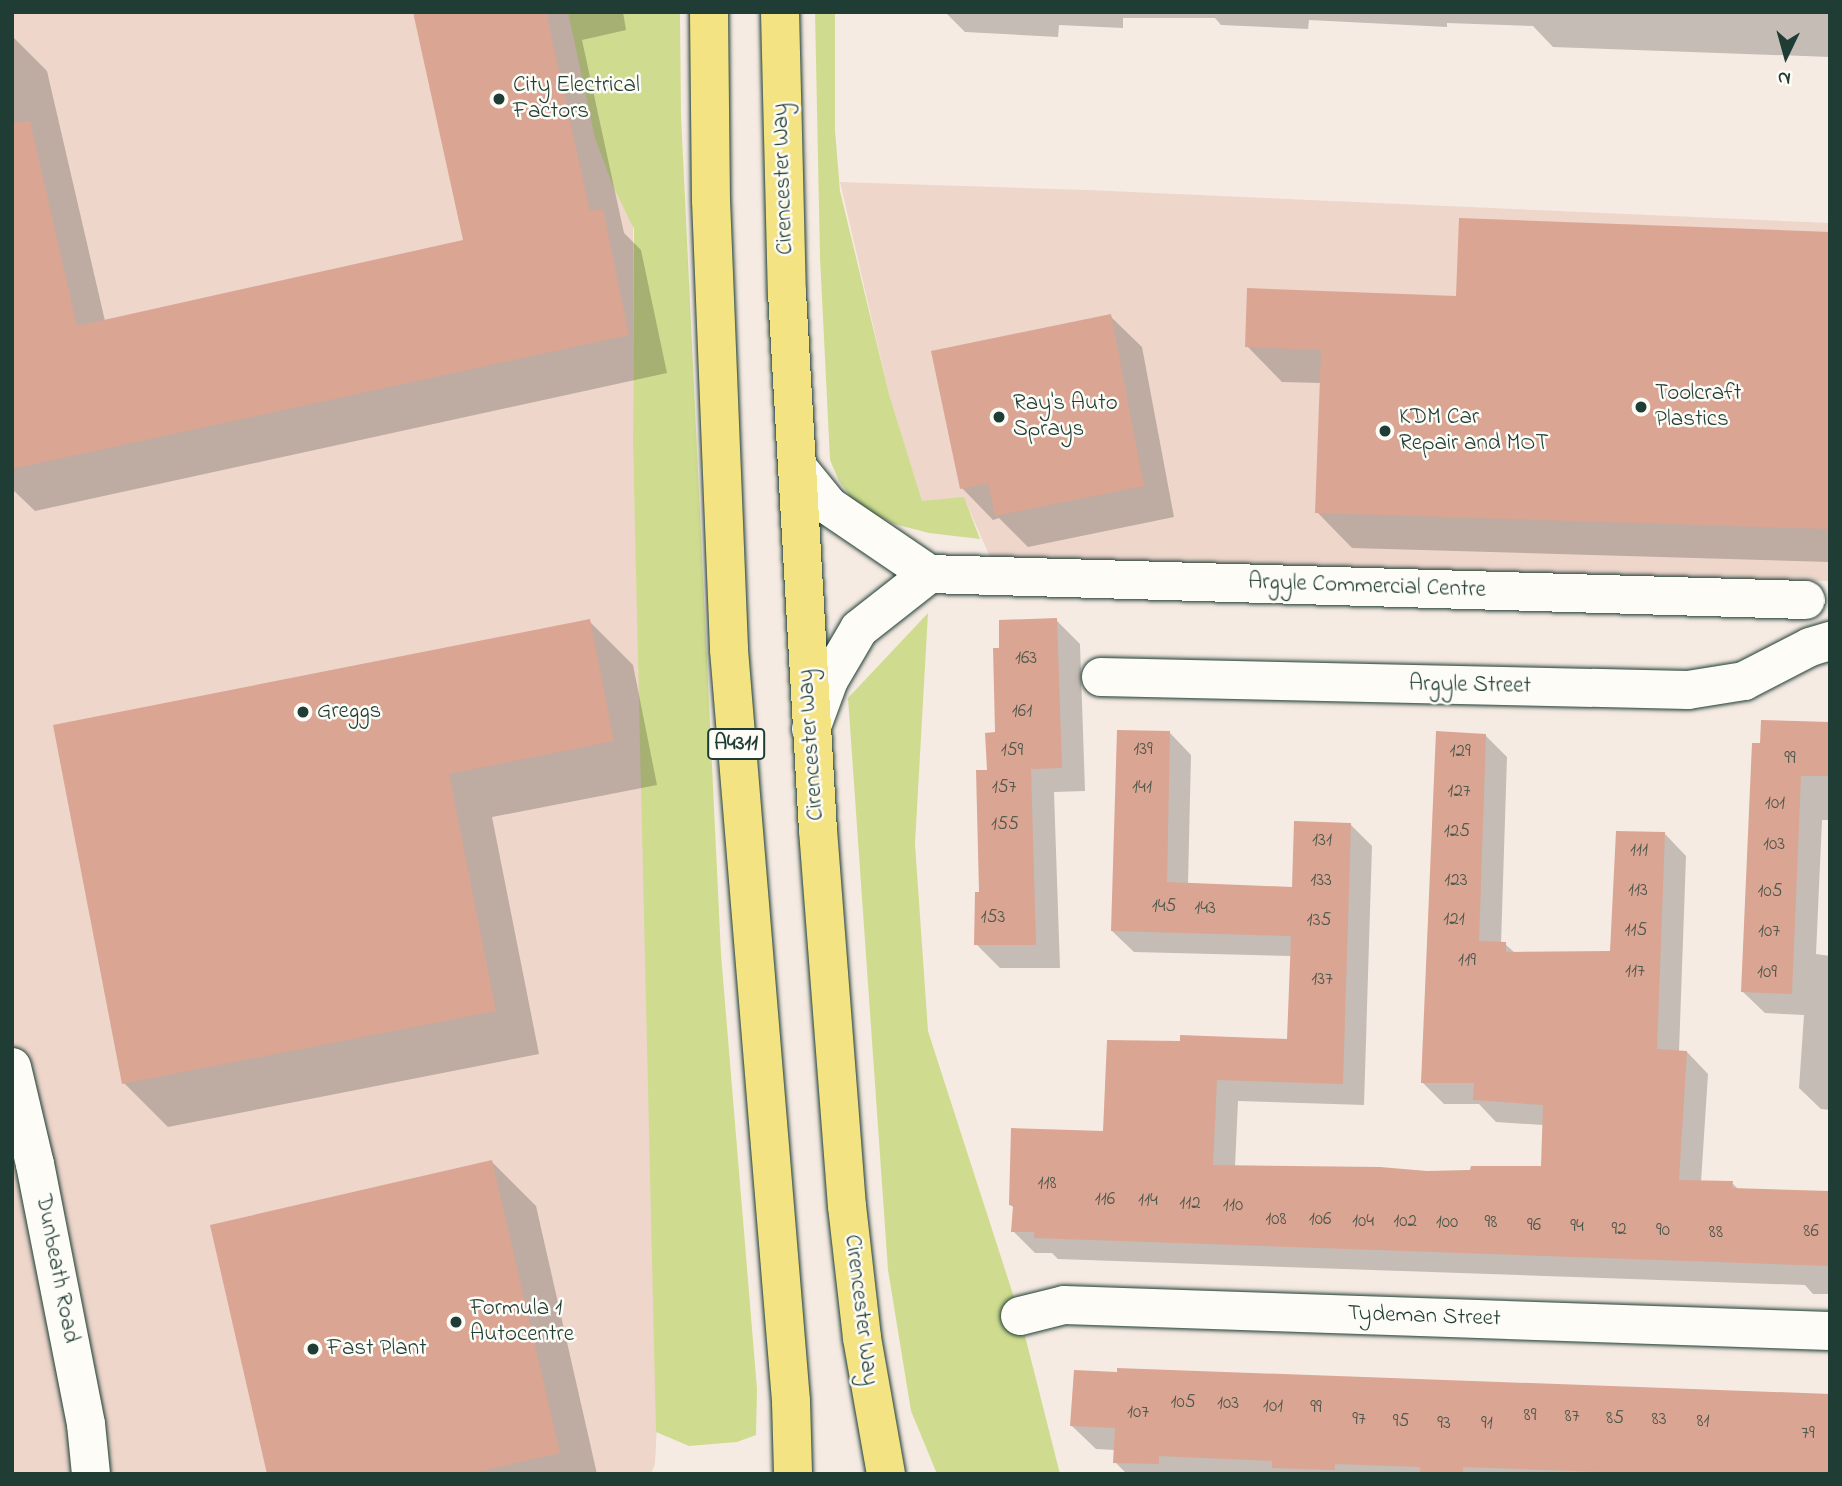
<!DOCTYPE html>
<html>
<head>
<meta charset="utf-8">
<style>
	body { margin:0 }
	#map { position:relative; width:1842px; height:1486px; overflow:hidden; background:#f6ebe3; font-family:"Indie Flower",sans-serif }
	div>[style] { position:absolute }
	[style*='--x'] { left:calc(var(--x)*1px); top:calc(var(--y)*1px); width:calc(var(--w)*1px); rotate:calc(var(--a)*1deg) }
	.built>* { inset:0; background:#eed6cb }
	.green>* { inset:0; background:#cfdc8f }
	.shadow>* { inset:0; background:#0003 }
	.building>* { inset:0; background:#dba593 }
	.roads { filter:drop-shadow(0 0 2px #1f3d34) drop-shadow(0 0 2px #1f3d34) }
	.minor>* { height:38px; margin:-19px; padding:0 19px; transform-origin:19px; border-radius:19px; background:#fdfcf7 }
	.primary>* { height:38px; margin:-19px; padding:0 19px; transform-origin:19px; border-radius:19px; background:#f4e382 }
	.dots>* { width:19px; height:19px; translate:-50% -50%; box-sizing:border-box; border:4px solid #fdfcf7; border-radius:50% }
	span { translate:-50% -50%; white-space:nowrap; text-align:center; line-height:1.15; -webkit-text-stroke:5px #fdfcf7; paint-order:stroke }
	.number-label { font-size:19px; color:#4e574c }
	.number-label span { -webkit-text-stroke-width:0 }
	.shield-label span { padding:2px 5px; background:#fdfcf7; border:2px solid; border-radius:5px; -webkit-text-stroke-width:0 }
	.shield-label { font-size:21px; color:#1f3d34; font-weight:700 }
	.poi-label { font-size:23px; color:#1f3d34 }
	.left { translate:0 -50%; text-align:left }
	.street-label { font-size:23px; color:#1f3d34 }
	.frame { position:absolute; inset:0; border:14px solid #1f3d34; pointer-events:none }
	.north { position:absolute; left:1751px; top:21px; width:70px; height:70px; -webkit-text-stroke:5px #fdfcf7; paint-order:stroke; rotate:185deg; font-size:19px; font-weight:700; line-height:28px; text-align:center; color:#1f3d34 }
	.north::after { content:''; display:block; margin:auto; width:24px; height:32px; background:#1f3d34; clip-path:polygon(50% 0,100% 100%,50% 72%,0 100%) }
</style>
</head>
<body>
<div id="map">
	<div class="built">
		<i style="clip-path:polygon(12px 12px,633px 12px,633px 445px,658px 1402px,655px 1464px,651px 1474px,12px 1474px)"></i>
		<i style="clip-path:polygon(840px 182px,1087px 190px,1830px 223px,1830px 581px,990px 557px,964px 498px,922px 502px,889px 394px)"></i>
	</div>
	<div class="green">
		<i style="clip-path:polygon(568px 12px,680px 12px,681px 115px,721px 954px,757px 1389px,756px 1435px,737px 1442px,689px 1446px,656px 1432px,633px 445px,634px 229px,613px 186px,595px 138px)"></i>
		<i style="clip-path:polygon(815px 12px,835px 12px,835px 130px,840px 191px,889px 394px,922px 501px,964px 497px,980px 539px,929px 533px,894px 524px,867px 510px,853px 500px,839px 481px,830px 460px,820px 258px)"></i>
		<i style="clip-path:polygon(928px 613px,915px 844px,928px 1031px,1020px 1316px,1060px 1474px,937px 1474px,911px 1411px,888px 1270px,848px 698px)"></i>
	</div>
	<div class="shadow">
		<i style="clip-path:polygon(415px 12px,623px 12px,626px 30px,582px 40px,624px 233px,641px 250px,667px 373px,35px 511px,12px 489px,12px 36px,47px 71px,105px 321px,465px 241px)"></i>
		<i style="clip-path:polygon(945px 12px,1830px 12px,1830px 57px,1553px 47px,1533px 26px,1447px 23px,1447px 27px,1309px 20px,1308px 29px,1221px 25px,1215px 18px,1123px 18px,1123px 28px,1059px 25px,1058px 37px,965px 32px)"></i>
		<i style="clip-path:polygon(1830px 234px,1830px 562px,1352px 548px,1317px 512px,1321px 383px,1282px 382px,1247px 346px,1458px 298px)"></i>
		<i style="clip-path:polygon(1110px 316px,1142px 347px,1174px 517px,1028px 547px,999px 518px,993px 520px,962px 488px)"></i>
		<i style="clip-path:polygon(1056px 620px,1080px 644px,1085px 791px,1054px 792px,1060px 968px,1000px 968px,976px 944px,988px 772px,997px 734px,1001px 649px)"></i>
		<i style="clip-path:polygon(589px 621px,633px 665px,657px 785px,492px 817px,539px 1054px,168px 1127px,124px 1083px)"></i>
		<i style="clip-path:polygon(1830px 724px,1830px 820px,1822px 820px,1816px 954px,1830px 956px,1830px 1110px,1821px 1109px,1799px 1088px,1804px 1015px,1765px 1013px,1743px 992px,1754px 745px)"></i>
		<i style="clip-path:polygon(1170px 733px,1191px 755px,1188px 884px,1294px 889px,1350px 824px,1372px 846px,1364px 1105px,1238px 1101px,1235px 1167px,1427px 1172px,1543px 1168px,1544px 1125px,1496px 1122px,1479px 1104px,1444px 1104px,1422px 1082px,1485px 735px,1507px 757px,1501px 944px,1505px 944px,1515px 953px,1612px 953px,1665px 834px,1686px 856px,1679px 1052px,1687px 1052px,1708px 1074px,1701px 1182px,1732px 1183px,1739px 1190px,1830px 1193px,1830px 1294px,1813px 1294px,1805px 1285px,1058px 1259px,1052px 1253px,1035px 1253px,1013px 1231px,1014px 1208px,1010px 1204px,1105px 1133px,1289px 1041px,1292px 956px,1134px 952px,1112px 931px)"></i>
		<i style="clip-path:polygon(492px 1162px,536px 1206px,597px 1474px,269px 1474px)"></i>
		<i style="clip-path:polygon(1830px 1396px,1830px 1474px,1127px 1474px,1115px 1462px,1115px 1450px,1096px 1449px,1072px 1426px)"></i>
	</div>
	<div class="building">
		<i style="clip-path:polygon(413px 12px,546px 12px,590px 211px,603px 209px,629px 335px,12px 469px,12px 123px,30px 121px,77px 326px,463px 240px)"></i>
		<i style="clip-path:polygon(1459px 218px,1830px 232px,1830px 529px,1315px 513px,1321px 350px,1245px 347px,1247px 288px,1456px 296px)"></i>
		<i style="clip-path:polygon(1111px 314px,1144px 486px,995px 516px,988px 483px,960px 489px,931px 351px)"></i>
		<i style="clip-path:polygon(1057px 618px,1062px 768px,1031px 769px,1036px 945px,974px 945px,975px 892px,979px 892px,976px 770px,987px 770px,985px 733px,995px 732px,993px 648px,999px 648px,999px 620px)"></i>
		<i style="clip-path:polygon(590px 619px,614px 741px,449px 774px,496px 1011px,122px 1084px,53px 725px)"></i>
		<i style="clip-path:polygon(1761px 720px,1830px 722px,1828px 776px,1801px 776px,1792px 994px,1741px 992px,1752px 743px,1760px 743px)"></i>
		<i style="clip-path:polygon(1117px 730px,1170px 731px,1167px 882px,1292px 887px,1294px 821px,1351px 823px,1343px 1084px,1217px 1080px,1213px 1165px,1380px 1167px,1427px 1171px,1470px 1170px,1471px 1166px,1541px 1166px,1543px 1105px,1473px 1100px,1474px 1083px,1421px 1083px,1436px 731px,1486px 734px,1479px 941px,1506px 942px,1506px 952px,1610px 951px,1616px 831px,1665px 832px,1657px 1049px,1687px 1051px,1679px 1180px,1733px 1181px,1732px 1188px,1830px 1191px,1830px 1266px,1034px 1238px,1034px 1232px,1011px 1232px,1013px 1206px,1009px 1205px,1011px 1128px,1103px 1131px,1107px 1040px,1180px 1041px,1180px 1035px,1287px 1039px,1291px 936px,1111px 931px)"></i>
		<i style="clip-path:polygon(492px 1160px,560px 1453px,468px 1474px,267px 1474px,210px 1225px)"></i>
		<i style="clip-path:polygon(1117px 1368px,1830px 1394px,1830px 1474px,1659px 1474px,1463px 1467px,1463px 1474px,1420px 1474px,1420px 1467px,1335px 1464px,1335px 1470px,1272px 1468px,1272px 1461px,1159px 1456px,1159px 1464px,1113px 1463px,1115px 1428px,1070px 1426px,1074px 1370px,1117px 1372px)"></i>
	</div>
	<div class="roads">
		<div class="minor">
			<i style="--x:798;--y:468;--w:49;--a:50.8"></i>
			<i style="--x:829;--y:506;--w:121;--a:34.2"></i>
			<i style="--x:929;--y:574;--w:877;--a:1.7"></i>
			<i style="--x:1101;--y:677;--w:587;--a:1.27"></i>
			<i style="--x:1688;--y:690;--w:57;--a:-9.1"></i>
			<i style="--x:1744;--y:681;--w:74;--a:-27.3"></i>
			<i style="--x:1810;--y:647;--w:21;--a:-17"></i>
			<i style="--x:811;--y:729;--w:52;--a:-69.8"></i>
			<i style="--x:829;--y:680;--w:59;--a:-59.5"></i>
			<i style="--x:859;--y:629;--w:89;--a:-38.2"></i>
			<i style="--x:12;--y:1067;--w:100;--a:76.7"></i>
			<i style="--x:35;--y:1164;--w:265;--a:78.9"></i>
			<i style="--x:86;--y:1424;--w:50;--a:84.3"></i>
			<i style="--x:1020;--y:1316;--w:45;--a:-14"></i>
			<i style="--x:1064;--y:1305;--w:766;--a:1.94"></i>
		</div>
		<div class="primary">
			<i style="--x:709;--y:12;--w:188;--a:89.4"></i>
			<i style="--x:711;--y:200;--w:450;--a:87.7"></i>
			<i style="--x:729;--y:650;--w:754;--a:85.28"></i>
			<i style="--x:791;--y:1401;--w:73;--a:88.4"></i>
			<i style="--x:780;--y:12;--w:281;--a:88.6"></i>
			<i style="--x:787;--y:293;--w:538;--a:86.7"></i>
			<i style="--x:818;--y:830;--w:377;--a:85.6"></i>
			<i style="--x:847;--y:1206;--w:133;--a:83.5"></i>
			<i style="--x:862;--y:1338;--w:138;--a:80"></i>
		</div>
	</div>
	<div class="dots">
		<i style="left:499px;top:99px;background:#1f3d34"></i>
		<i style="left:1641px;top:407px;background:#1f3d34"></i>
		<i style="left:999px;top:417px;background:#1f3d34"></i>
		<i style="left:1385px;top:431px;background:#1f3d34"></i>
		<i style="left:303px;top:712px;background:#1f3d34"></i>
		<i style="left:456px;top:1322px;background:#1f3d34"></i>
		<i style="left:313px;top:1349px;background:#1f3d34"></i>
	</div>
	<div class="number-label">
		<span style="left:1026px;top:659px">163</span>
		<span style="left:1022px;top:712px">161</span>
		<span style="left:1143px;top:750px">139</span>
		<span style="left:1012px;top:751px">159</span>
		<span style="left:1460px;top:752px">129</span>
		<span style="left:1790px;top:759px">99</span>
		<span style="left:1004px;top:788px">157</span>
		<span style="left:1142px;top:788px">141</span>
		<span style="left:1459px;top:792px">127</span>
		<span style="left:1775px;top:804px">101</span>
		<span style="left:1005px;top:825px">155</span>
		<span style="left:1457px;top:832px">125</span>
		<span style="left:1322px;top:841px">131</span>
		<span style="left:1774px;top:845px">103</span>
		<span style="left:1639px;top:851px">111</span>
		<span style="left:1321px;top:881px">133</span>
		<span style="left:1456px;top:881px">123</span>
		<span style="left:1638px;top:891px">113</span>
		<span style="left:1770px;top:892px">105</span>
		<span style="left:1164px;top:907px">145</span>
		<span style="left:1205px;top:909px">143</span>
		<span style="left:993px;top:918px">153</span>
		<span style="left:1454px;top:920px">121</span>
		<span style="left:1319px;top:921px">135</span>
		<span style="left:1636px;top:931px">115</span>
		<span style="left:1769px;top:932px">107</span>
		<span style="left:1467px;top:961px">119</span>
		<span style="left:1635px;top:972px">117</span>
		<span style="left:1767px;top:973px">109</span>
		<span style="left:1322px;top:980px">137</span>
		<span style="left:1047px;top:1184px">118</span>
		<span style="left:1105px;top:1200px">116</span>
		<span style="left:1148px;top:1201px">114</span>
		<span style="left:1190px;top:1204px">112</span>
		<span style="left:1233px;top:1206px">110</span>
		<span style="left:1276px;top:1220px">108</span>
		<span style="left:1320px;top:1220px">106</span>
		<span style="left:1363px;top:1222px">104</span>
		<span style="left:1405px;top:1222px">102</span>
		<span style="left:1447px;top:1223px">100</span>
		<span style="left:1491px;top:1223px">98</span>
		<span style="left:1534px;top:1226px">96</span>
		<span style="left:1577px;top:1227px">94</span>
		<span style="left:1619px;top:1230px">92</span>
		<span style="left:1663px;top:1231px">90</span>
		<span style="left:1811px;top:1232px">86</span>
		<span style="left:1716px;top:1233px">88</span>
		<span style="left:1183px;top:1403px">105</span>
		<span style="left:1228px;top:1404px">103</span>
		<span style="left:1273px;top:1407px">101</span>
		<span style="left:1316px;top:1408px">99</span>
		<span style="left:1138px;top:1413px">107</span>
		<span style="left:1530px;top:1416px">89</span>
		<span style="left:1572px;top:1417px">87</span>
		<span style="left:1615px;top:1419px">85</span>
		<span style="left:1359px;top:1420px">97</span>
		<span style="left:1659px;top:1420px">83</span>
		<span style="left:1401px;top:1422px">95</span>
		<span style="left:1703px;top:1422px">81</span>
		<span style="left:1444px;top:1424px">93</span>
		<span style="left:1487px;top:1424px">91</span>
		<span style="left:1808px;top:1434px">79</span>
	</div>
	<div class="shield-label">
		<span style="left:736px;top:744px">A4311</span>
	</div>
	<div class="poi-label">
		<span class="left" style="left:513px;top:99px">City Electrical<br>Factors</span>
		<span class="left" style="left:1655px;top:407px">Toolcraft<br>Plastics</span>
		<span class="left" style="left:1013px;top:417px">Ray's Auto<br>Sprays</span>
		<span class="left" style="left:1399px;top:431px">KDM Car<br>Repair and MOT</span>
		<span class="left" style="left:317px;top:712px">Greggs</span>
		<span class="left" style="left:470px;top:1322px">Formula 1<br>Autocentre</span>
		<span class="left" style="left:327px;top:1349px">Fast Plant</span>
	</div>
	<div class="street-label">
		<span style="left:784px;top:179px;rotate:-92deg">Cirencester Way</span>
		<span style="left:1367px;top:587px;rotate:2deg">Argyle Commercial Centre</span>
		<span style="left:1470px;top:686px;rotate:1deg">Argyle Street</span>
		<span style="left:812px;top:745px;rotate:-94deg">Cirencester Way</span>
		<span style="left:56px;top:1269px;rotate:79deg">Dunbeath Road</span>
		<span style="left:860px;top:1310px;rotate:83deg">Cirencester Way</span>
		<span style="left:1424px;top:1317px;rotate:2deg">Tydeman Street</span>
	</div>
	<div class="frame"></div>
	<div class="north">N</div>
</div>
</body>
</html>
